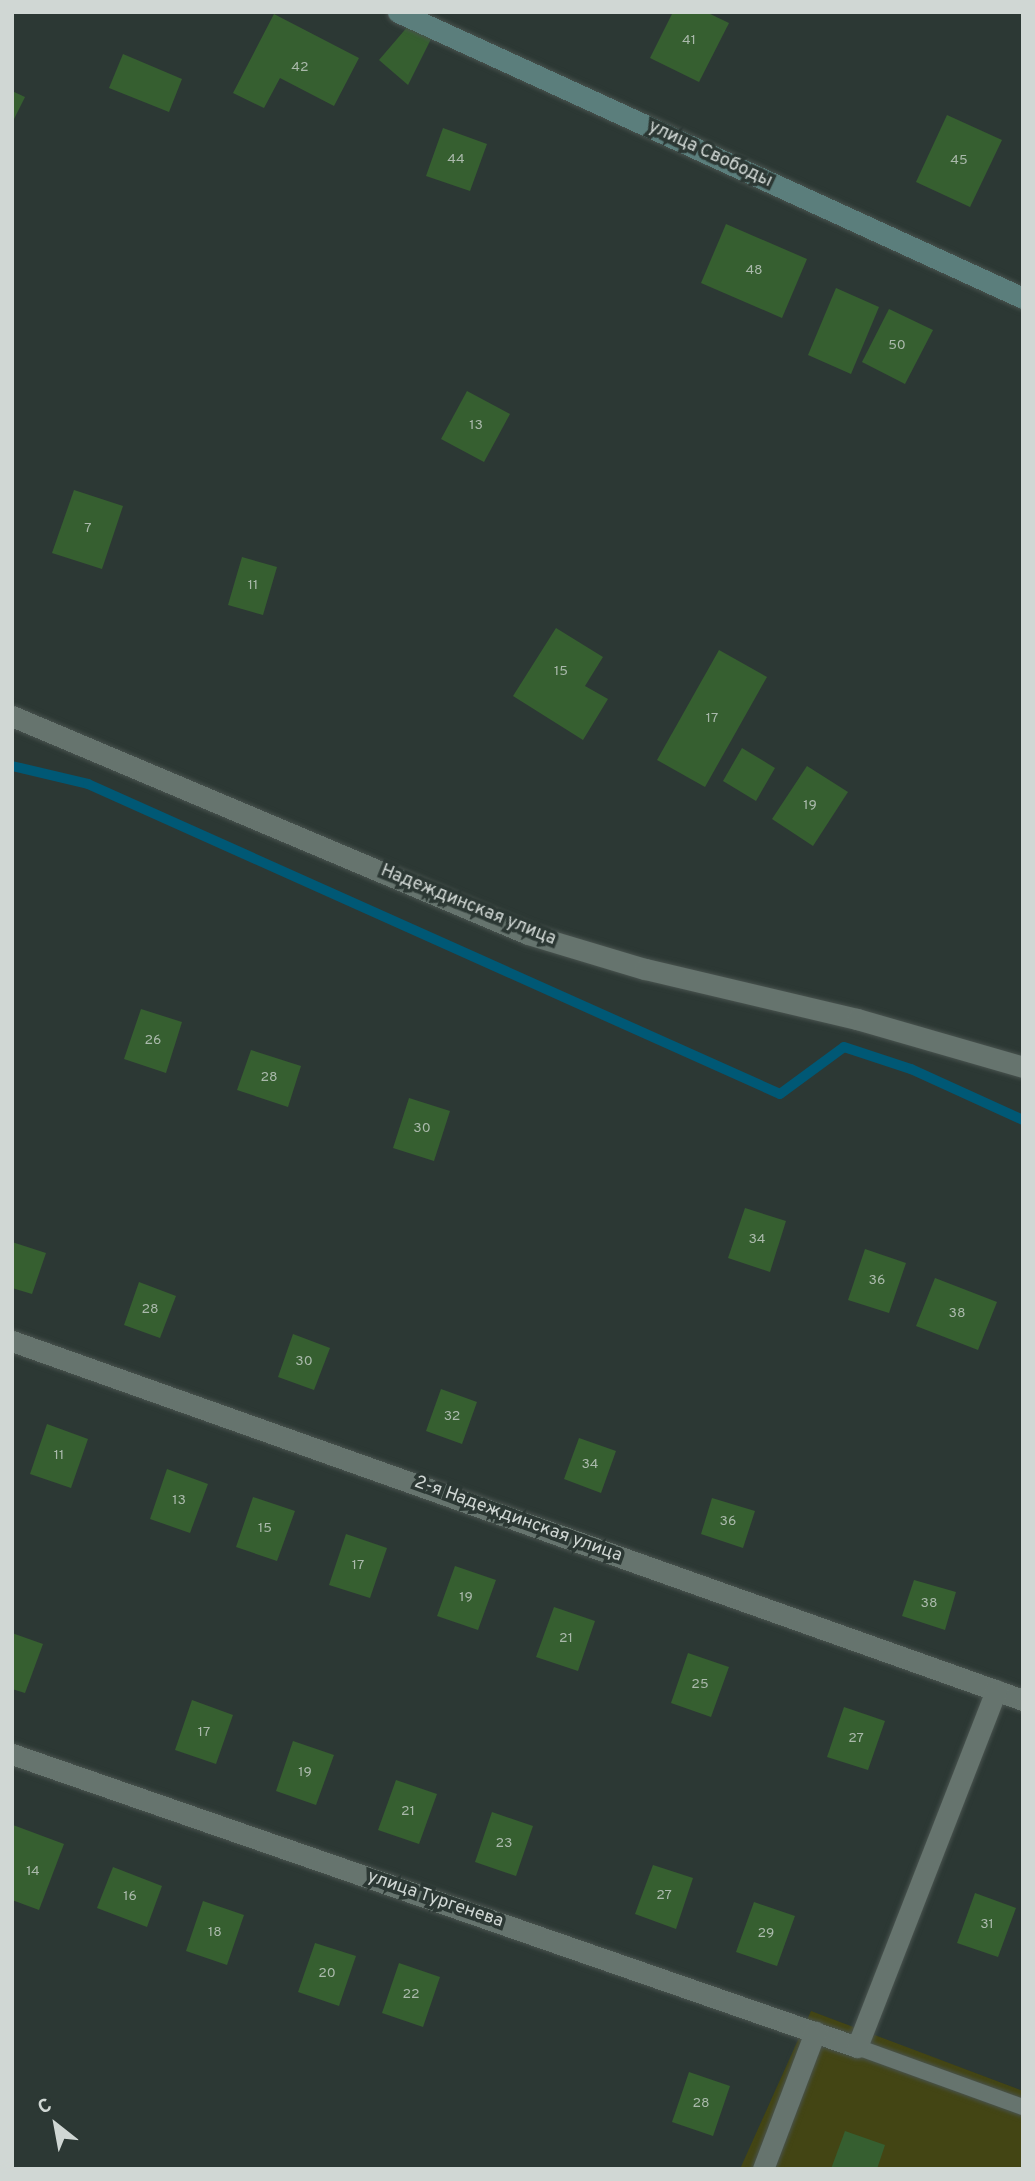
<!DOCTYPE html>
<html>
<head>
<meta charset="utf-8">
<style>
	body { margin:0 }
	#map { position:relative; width:1035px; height:2181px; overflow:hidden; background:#2c3834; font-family:Overpass,sans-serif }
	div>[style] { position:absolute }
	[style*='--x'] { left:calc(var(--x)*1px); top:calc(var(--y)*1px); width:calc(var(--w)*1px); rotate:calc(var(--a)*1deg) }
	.green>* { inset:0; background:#434514 }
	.stream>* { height:10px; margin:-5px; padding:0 5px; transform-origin:5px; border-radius:5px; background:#005875 }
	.building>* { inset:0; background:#365f30 }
	.roads { filter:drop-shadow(0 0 2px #49534f) drop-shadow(0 0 2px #49534f) }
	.service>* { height:16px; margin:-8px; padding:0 8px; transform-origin:8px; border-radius:8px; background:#66746e }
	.minor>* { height:21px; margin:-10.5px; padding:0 10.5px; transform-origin:10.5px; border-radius:10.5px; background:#66746e }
	.secondary>* { height:21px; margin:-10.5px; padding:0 10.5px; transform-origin:10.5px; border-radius:10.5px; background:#5b7e7c }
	span { translate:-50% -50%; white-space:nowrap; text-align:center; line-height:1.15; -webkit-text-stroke:7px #2c3834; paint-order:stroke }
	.number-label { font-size:14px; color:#aab9ab }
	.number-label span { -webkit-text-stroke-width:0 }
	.street-label { font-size:18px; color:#d0d7d4 }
	.frame { position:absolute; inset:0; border:14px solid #d0d7d4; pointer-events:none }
	.north { position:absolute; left:21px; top:2090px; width:70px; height:70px; -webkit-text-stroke:5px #2c3834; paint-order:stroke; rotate:329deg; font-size:19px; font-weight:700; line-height:28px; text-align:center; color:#d0d7d4 }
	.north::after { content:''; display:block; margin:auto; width:24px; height:32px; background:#d0d7d4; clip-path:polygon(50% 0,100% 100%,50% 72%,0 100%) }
</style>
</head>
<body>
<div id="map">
	<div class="green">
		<i style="clip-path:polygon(811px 2011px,1023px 2091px,1023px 2169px,740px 2169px)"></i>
	</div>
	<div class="stream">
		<i style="--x:12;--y:766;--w:78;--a:13.3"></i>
		<i style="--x:88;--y:784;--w:758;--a:24.13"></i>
		<i style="--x:780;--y:1094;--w:79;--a:-36.3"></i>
		<i style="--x:844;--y:1047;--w:71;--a:18.2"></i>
		<i style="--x:911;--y:1069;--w:123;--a:24.5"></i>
	</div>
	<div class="building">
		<i style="clip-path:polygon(673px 12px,706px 12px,729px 23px,699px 82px,650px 58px)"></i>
		<i style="clip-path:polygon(274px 14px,359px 58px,334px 106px,280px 78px,264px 108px,233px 93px)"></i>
		<i style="clip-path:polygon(409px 25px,432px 37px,408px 85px,379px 60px)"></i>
		<i style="clip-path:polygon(123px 54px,182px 79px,169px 112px,109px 88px)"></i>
		<i style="clip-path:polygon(12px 91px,25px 97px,12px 123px)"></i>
		<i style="clip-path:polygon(947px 115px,1002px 140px,970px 207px,916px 182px)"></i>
		<i style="clip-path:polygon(443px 128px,487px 144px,470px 191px,426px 176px)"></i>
		<i style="clip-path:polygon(726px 224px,807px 259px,782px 318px,701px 283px)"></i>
		<i style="clip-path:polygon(836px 288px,879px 307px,851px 374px,808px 355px)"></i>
		<i style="clip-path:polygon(889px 309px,933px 330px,905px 384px,862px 362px)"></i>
		<i style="clip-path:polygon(467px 391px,510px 414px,484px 462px,441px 439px)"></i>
		<i style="clip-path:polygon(74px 490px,123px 506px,102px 569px,52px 553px)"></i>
		<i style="clip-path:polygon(242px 557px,277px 567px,263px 615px,228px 605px)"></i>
		<i style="clip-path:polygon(556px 628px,603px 657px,585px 686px,608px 699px,583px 740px,513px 696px)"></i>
		<i style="clip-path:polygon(719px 650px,767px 677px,705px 787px,657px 760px)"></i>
		<i style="clip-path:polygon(742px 748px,775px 768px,756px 801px,723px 781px)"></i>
		<i style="clip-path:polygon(807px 766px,848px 792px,813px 846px,772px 819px)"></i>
		<i style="clip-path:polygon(141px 1009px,182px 1022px,166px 1073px,124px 1059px)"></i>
		<i style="clip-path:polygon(251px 1050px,301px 1066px,288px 1107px,237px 1090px)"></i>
		<i style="clip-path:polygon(409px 1098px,450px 1111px,434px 1161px,393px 1148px)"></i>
		<i style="clip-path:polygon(745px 1208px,786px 1221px,770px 1272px,728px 1258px)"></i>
		<i style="clip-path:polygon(12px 1242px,46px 1253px,32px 1294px,12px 1288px)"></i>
		<i style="clip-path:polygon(865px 1249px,906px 1263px,889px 1313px,848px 1300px)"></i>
		<i style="clip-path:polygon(935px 1278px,997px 1302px,978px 1350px,916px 1326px)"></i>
		<i style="clip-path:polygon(139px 1282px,176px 1296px,160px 1338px,124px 1325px)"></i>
		<i style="clip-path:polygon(293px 1334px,330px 1348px,314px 1390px,278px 1377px)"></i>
		<i style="clip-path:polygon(441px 1389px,477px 1402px,462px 1444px,426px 1431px)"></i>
		<i style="clip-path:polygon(47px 1424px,88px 1439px,71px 1488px,30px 1474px)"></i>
		<i style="clip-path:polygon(579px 1438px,616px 1451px,601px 1493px,564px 1479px)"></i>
		<i style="clip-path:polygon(167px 1469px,208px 1484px,190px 1533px,150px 1519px)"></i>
		<i style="clip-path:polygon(253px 1497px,295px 1511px,277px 1561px,236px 1547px)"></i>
		<i style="clip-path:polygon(712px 1498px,755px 1511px,743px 1548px,701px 1534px)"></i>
		<i style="clip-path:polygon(346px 1534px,387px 1548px,370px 1598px,329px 1585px)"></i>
		<i style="clip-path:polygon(455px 1566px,496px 1580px,478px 1630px,437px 1616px)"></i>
		<i style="clip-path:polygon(914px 1580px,956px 1592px,945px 1630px,902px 1616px)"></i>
		<i style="clip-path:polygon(554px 1607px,595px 1621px,578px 1671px,536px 1657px)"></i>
		<i style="clip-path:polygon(12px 1633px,43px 1644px,25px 1693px,12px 1689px)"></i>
		<i style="clip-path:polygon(688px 1653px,729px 1667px,711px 1717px,671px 1703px)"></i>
		<i style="clip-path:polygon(192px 1700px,233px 1715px,216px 1764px,175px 1750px)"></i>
		<i style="clip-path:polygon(844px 1707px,885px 1721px,868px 1770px,827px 1757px)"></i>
		<i style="clip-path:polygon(293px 1741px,334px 1755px,316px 1805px,276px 1791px)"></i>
		<i style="clip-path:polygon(396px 1780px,437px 1794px,419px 1844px,378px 1830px)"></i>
		<i style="clip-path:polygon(492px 1812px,533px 1826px,516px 1876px,475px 1862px)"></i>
		<i style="clip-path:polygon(13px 1825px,64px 1844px,39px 1910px,12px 1900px)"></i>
		<i style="clip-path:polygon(653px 1865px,693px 1878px,676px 1929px,635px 1914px)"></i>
		<i style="clip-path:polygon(113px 1867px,162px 1886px,147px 1927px,97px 1908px)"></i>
		<i style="clip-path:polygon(975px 1893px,1016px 1908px,998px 1957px,957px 1943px)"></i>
		<i style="clip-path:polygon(203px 1901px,244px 1915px,227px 1965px,186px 1951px)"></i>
		<i style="clip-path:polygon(754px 1902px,795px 1916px,777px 1966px,736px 1952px)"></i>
		<i style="clip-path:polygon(315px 1943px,356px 1956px,339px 2006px,298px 1992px)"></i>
		<i style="clip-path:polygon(399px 1963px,440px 1977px,423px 2027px,382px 2013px)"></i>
		<i style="clip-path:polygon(689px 2072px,730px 2086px,713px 2136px,672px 2122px)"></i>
		<i style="clip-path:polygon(845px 2131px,885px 2145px,877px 2169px,831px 2169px)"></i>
	</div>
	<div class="roads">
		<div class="service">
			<i style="--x:857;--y:2047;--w:177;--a:19.9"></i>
		</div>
		<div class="minor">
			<i style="--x:12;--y:716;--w:560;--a:22.9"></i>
			<i style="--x:528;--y:934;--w:122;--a:16.7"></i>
			<i style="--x:645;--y:969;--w:218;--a:13.3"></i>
			<i style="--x:857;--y:1019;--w:173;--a:16.1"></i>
			<i style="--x:12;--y:1341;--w:1073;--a:19.55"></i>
			<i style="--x:12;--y:1754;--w:894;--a:19.12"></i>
			<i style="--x:857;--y:2047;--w:383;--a:-68.7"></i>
			<i style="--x:763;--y:2169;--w:147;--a:-69.2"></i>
		</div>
		<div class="secondary">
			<i style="--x:398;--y:12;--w:687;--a:24.59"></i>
		</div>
	</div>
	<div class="number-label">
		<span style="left:689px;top:41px">41</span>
		<span style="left:300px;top:68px">42</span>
		<span style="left:456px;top:160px">44</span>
		<span style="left:959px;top:161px">45</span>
		<span style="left:754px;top:271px">48</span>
		<span style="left:897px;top:346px">50</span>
		<span style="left:476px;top:426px">13</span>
		<span style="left:88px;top:529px">7</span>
		<span style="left:253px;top:586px">11</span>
		<span style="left:561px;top:672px">15</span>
		<span style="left:712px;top:719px">17</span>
		<span style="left:810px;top:806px">19</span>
		<span style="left:153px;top:1041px">26</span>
		<span style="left:269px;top:1078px">28</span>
		<span style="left:422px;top:1129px">30</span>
		<span style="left:757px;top:1240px">34</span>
		<span style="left:877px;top:1281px">36</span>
		<span style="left:150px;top:1310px">28</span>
		<span style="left:957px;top:1314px">38</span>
		<span style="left:304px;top:1362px">30</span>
		<span style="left:452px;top:1417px">32</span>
		<span style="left:59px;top:1456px">11</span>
		<span style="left:590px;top:1465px">34</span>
		<span style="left:179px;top:1501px">13</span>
		<span style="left:728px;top:1522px">36</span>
		<span style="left:265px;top:1529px">15</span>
		<span style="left:358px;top:1566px">17</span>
		<span style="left:466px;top:1598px">19</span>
		<span style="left:929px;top:1604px">38</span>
		<span style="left:566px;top:1639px">21</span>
		<span style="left:700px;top:1685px">25</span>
		<span style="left:204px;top:1733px">17</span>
		<span style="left:856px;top:1739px">27</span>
		<span style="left:305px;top:1773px">19</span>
		<span style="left:408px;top:1812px">21</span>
		<span style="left:504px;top:1844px">23</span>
		<span style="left:33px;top:1872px">14</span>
		<span style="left:664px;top:1896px">27</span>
		<span style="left:130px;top:1897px">16</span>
		<span style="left:987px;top:1925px">31</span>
		<span style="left:215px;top:1933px">18</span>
		<span style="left:766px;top:1934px">29</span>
		<span style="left:327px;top:1974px">20</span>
		<span style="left:411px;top:1995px">22</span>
		<span style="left:701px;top:2104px">28</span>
	</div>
	<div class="street-label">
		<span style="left:710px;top:155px;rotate:25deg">улица Свободы</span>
		<span style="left:468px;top:906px;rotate:22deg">Надеждинская улица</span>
		<span style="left:518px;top:1520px;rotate:20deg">2-я Надеждинская улица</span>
		<span style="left:435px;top:1900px;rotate:19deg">улица Тургенева</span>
	</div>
	<div class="frame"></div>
	<div class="north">С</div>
</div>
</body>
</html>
